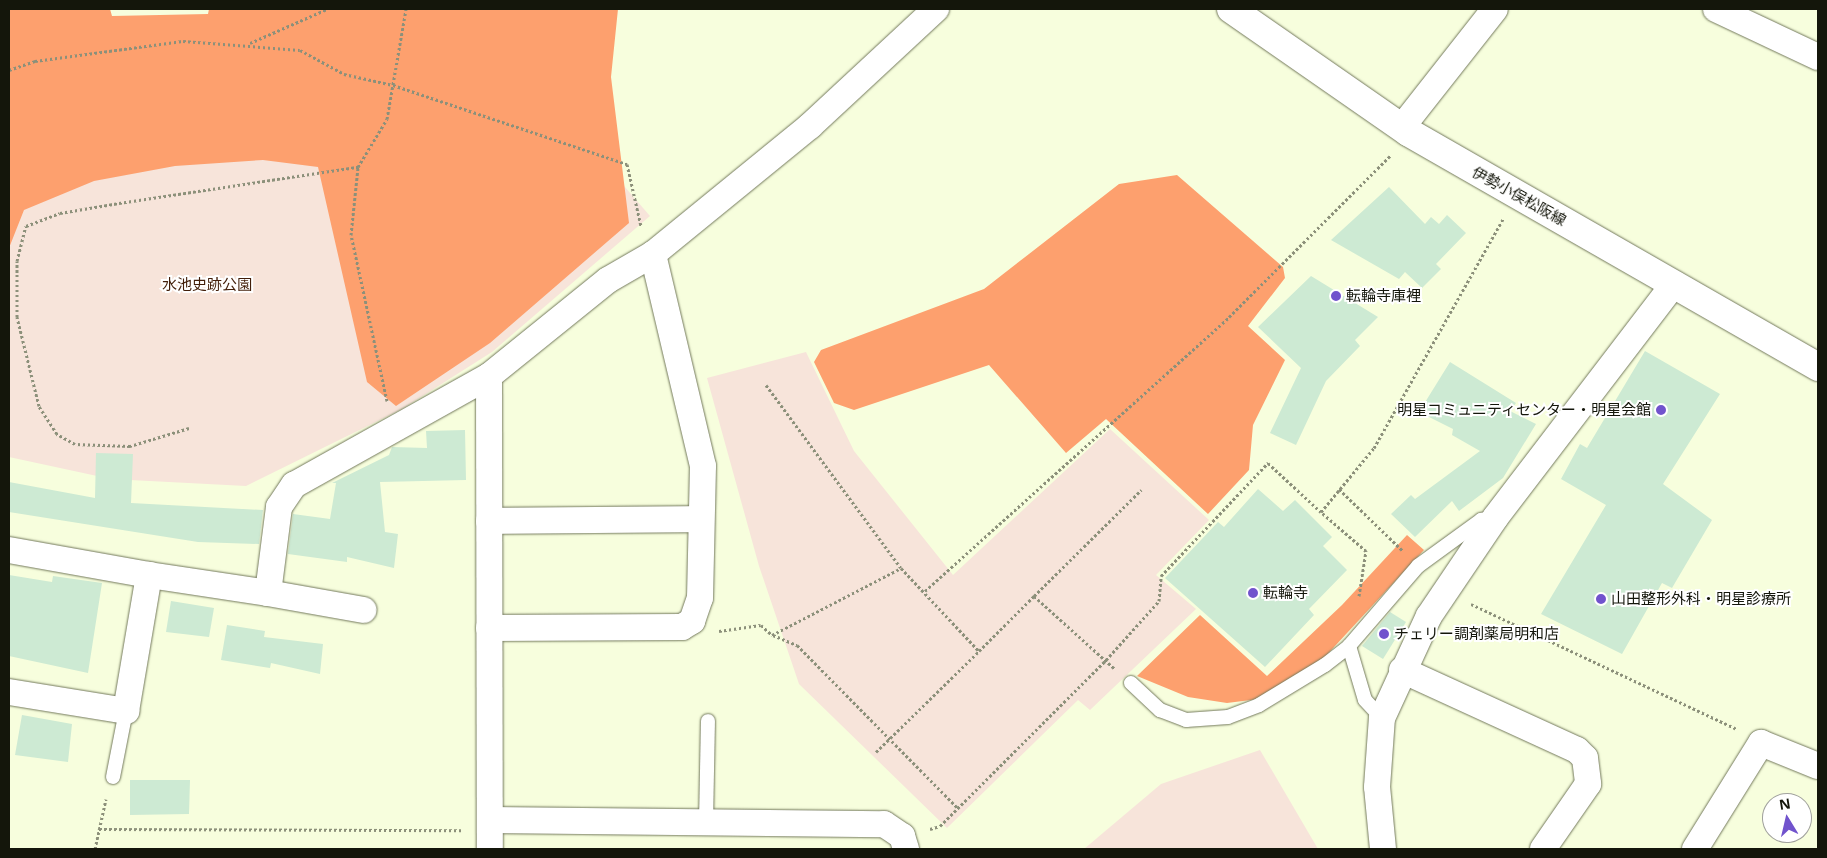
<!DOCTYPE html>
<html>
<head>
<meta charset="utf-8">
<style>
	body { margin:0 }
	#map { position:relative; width:1827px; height:858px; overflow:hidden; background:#f7fedd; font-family:"Noto Sans","Noto Sans JP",sans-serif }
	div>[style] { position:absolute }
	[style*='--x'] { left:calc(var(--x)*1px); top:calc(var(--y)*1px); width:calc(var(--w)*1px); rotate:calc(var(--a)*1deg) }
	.green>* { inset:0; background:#f7e4da }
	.forest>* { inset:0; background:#fda06e }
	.building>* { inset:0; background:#cdead3 }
	.path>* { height:3px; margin-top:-1.5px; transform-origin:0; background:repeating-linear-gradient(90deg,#8c907a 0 2.5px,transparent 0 5px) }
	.roads { filter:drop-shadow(0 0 1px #73795c) drop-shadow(0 0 1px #73795c) }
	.lane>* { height:14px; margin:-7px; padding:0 7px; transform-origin:7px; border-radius:7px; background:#fff }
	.street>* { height:26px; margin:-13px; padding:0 13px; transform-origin:13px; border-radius:13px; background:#fff }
	.secondary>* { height:28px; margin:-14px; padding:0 14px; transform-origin:14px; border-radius:14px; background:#fff }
	.dots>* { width:14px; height:14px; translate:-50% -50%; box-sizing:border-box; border:2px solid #fff; border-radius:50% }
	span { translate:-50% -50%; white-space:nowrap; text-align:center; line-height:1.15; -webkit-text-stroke:4px #fff; paint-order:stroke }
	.street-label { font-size:15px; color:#14160b }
	.park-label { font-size:15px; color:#421e09 }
	.poi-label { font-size:15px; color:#14160b }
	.left { translate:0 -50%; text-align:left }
	.right { translate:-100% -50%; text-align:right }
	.frame { position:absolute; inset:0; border:10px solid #14160b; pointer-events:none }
	.north { position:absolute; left:1762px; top:793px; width:50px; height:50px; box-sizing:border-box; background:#fff; border:1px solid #a1a29d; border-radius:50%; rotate:351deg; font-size:14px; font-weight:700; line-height:20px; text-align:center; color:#14160b }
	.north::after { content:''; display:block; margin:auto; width:18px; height:22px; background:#7153cd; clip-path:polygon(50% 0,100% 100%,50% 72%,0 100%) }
</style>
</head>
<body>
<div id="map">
	<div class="green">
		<i style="clip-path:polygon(54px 122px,618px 179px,650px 216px,492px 352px,402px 409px,246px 486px,111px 479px,9px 457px,9px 154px)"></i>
		<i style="clip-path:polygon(806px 352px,854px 451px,953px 575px,1110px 429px,1209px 520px,1156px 575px,1196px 609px,1090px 710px,1078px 700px,947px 828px,799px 684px,759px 566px,707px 378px)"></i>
		<i style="clip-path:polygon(1260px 750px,1318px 849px,1084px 849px,1161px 784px)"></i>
	</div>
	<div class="forest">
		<i style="clip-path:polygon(9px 9px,110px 9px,112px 16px,208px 14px,209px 9px,618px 9px,611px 77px,629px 223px,490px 343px,396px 406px,367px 382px,318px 167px,263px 160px,175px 166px,94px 181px,24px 210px,9px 248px)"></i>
		<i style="clip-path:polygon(1177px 175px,1283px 267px,1285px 278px,1248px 326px,1285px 360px,1253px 425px,1249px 470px,1208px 514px,1106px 419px,1066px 453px,989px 365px,854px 410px,834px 403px,814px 362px,821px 350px,984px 289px,1119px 184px)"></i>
		<i style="clip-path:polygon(1407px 535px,1424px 550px,1322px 660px,1259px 699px,1227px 703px,1188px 697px,1137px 676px,1200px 615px,1267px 676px,1342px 605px)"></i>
	</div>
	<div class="building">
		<i style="clip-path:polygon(1389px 187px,1425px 224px,1431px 217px,1439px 224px,1447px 215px,1466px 233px,1436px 264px,1441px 269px,1422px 288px,1405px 272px,1399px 279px,1331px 240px)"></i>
		<i style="clip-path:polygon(1311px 276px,1378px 317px,1355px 340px,1360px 346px,1326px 381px,1296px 445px,1270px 433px,1301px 368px,1258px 327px)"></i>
		<i style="clip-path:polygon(1645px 351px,1720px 394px,1663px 484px,1712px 520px,1672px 588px,1662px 583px,1622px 654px,1541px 614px,1606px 505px,1561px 479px,1580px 444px,1587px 448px)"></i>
		<i style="clip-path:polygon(1450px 362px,1516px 403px,1510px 411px,1536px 424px,1503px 478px,1459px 511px,1452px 501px,1415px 537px,1391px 514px,1411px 495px,1415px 499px,1480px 451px,1452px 435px,1453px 429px,1419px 412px)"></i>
		<i style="clip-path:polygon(465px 430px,466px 480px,380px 482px,385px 532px,398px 534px,394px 568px,347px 557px,347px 562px,288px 554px,293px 514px,330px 519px,336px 483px,332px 483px,389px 455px,392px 447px,427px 448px,426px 431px)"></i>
		<i style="clip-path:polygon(96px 453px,133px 454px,131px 503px,263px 510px,259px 544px,198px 542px,9px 512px,9px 482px,95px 498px)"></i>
		<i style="clip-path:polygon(1258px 489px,1283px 511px,1295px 500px,1332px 537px,1323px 546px,1347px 570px,1309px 609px,1314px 615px,1265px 667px,1165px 578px,1218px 522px,1224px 527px)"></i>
		<i style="clip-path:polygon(9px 575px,52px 582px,53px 576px,102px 583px,88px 673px,9px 656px)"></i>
		<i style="clip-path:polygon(171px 601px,214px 608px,209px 637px,166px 632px)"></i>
		<i style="clip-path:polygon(1390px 612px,1406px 622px,1383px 659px,1362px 646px)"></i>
		<i style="clip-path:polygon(227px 625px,265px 631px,264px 637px,323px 644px,320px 674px,271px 663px,270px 668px,221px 660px)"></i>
		<i style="clip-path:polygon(22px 715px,72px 724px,68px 762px,15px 755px)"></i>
		<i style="clip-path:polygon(130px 780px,190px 780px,189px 814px,130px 815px)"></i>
	</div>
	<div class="path">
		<i style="--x:250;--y:43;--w:84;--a:-23.8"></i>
		<i style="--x:9;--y:70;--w:28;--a:-19"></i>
		<i style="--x:35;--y:61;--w:149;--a:-7.7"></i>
		<i style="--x:183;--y:41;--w:117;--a:4.4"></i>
		<i style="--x:300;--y:50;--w:50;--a:28.6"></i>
		<i style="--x:344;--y:74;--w:50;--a:12.7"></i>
		<i style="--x:393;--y:85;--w:247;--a:18.7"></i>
		<i style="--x:627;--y:164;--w:64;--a:77.3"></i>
		<i style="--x:766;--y:385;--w:227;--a:53.6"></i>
		<i style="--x:387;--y:401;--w:170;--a:-102.2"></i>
		<i style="--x:351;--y:235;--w:68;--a:-84.1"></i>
		<i style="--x:358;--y:167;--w:56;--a:-58.9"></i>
		<i style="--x:387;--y:119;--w:112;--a:-80.2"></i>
		<i style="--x:189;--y:428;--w:62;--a:163"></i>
		<i style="--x:130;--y:446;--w:55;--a:-177.9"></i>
		<i style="--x:75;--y:444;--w:21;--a:-151"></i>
		<i style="--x:57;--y:434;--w:33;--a:-123"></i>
		<i style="--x:39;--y:406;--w:92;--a:-103.9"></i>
		<i style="--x:17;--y:317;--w:56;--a:-90"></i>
		<i style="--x:17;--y:261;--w:36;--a:-76"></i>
		<i style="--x:26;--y:226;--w:36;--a:-21"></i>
		<i style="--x:60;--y:213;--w:60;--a:-9.6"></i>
		<i style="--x:119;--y:203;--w:242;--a:-8.6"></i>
		<i style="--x:1339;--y:489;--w:89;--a:44.1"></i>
		<i style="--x:925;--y:591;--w:409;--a:-42"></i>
		<i style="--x:1229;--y:317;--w:228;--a:-45"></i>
		<i style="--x:1034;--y:596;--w:151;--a:-44.7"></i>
		<i style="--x:1359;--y:596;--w:46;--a:-81.2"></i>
		<i style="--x:1366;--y:551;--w:60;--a:-139.1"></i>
		<i style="--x:1321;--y:512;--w:83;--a:-50.4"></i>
		<i style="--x:1374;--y:448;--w:263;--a:-60.6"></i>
		<i style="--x:1471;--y:604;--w:294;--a:25.2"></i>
		<i style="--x:719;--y:631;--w:42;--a:-8.1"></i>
		<i style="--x:761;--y:625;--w:15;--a:42"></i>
		<i style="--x:772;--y:635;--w:145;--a:-27.4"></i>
		<i style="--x:901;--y:568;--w:114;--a:46.8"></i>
		<i style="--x:979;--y:651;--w:78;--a:-45"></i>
		<i style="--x:1034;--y:596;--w:108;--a:42"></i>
		<i style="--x:773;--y:635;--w:26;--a:23"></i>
		<i style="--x:797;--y:645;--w:229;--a:45.4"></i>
		<i style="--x:876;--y:752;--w:144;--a:-44.4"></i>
		<i style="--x:99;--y:829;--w:362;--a:0.2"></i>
		<i style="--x:930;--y:829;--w:10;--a:-17"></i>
		<i style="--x:940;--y:826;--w:235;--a:-45"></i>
		<i style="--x:1106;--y:660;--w:79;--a:-48.1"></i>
		<i style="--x:1159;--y:601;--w:25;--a:-85"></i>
		<i style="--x:1161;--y:576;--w:156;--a:-46.6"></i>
		<i style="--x:1268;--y:463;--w:72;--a:42.8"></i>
		<i style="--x:95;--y:849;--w:51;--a:-77.6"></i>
	</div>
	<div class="roads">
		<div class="lane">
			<i style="--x:1349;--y:646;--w:56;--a:73.5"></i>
			<i style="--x:1365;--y:700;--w:25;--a:47"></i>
			<i style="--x:1131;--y:683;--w:40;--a:43"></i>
			<i style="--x:1160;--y:710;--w:28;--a:21"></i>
			<i style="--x:1186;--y:720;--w:42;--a:-4.1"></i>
			<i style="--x:1228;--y:717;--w:33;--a:-21"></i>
			<i style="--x:1259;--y:705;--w:77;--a:-31.2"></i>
			<i style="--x:1325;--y:665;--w:31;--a:-38"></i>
			<i style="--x:1349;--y:646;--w:106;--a:-49.2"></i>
			<i style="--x:1418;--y:566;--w:78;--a:-36.1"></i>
			<i style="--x:1481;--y:520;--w:11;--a:-10"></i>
			<i style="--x:113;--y:777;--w:67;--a:-78.9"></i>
			<i style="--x:706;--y:823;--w:102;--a:-88.9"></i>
		</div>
		<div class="street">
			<i style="--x:1716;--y:9;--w:113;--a:25.2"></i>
			<i style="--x:1402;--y:127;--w:150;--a:-51.8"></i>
			<i style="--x:489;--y:376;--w:473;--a:89.9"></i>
			<i style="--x:489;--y:521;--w:212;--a:-0.5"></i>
			<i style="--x:9;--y:550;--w:142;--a:10.1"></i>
			<i style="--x:268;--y:593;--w:97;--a:10.1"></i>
			<i style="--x:489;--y:628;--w:193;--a:-0.3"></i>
			<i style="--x:682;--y:627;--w:12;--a:-31"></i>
			<i style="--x:692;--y:621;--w:24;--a:-71"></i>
			<i style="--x:700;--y:598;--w:132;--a:-88.7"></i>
			<i style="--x:703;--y:466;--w:218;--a:-103.3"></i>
			<i style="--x:1402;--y:670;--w:192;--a:24.6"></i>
			<i style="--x:1577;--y:750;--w:11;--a:45"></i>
			<i style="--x:1585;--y:758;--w:26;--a:83"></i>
			<i style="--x:1588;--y:784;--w:79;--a:124.7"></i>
			<i style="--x:9;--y:692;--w:119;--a:9.2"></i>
			<i style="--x:126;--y:711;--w:138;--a:-80.4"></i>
			<i style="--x:149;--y:575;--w:120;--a:8.6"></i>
			<i style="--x:268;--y:593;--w:87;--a:-82.7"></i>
			<i style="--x:279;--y:507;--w:27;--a:-56"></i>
			<i style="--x:294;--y:485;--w:223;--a:-29.2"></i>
			<i style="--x:489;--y:376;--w:153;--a:-38.9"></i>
			<i style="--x:608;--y:280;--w:52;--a:-30"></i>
			<i style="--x:653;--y:254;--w:203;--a:-39.2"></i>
			<i style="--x:810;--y:126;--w:172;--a:-42.9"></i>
			<i style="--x:490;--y:820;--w:394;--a:0.6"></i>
			<i style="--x:884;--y:824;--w:22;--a:34"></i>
			<i style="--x:902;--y:836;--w:14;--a:73"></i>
			<i style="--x:1383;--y:849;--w:62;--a:-95.5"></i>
			<i style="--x:1377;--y:787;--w:69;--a:-85.9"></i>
			<i style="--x:1382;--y:718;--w:112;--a:-65.3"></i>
			<i style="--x:1429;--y:616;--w:118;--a:-56"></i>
			<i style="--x:1495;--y:518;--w:295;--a:-52.6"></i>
			<i style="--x:1695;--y:849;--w:125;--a:-58.1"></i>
			<i style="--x:1761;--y:743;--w:61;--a:22"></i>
		</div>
		<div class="secondary">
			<i style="--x:1231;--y:9;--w:216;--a:34.8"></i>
			<i style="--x:1408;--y:132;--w:473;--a:29.8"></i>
		</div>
	</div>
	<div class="dots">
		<i style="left:1336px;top:296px;background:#7153cd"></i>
		<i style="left:1661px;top:410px;background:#7153cd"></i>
		<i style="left:1253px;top:593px;background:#7153cd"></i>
		<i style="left:1601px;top:599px;background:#7153cd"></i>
		<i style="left:1384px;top:634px;background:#7153cd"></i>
	</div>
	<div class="street-label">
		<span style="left:1519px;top:196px;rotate:29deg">伊勢小俣松阪線</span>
	</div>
	<div class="park-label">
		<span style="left:207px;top:285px">水池史跡公園</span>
	</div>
	<div class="poi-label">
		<span class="left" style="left:1346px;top:296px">転輪寺庫裡</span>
		<span class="right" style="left:1651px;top:410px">明星コミュニティセンター・明星会館</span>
		<span class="left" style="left:1263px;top:593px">転輪寺</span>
		<span class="left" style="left:1611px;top:599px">山田整形外科・明星診療所</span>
		<span class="left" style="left:1394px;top:634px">チェリー調剤薬局明和店</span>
	</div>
	<div class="frame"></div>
	<div class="north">N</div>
</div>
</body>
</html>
